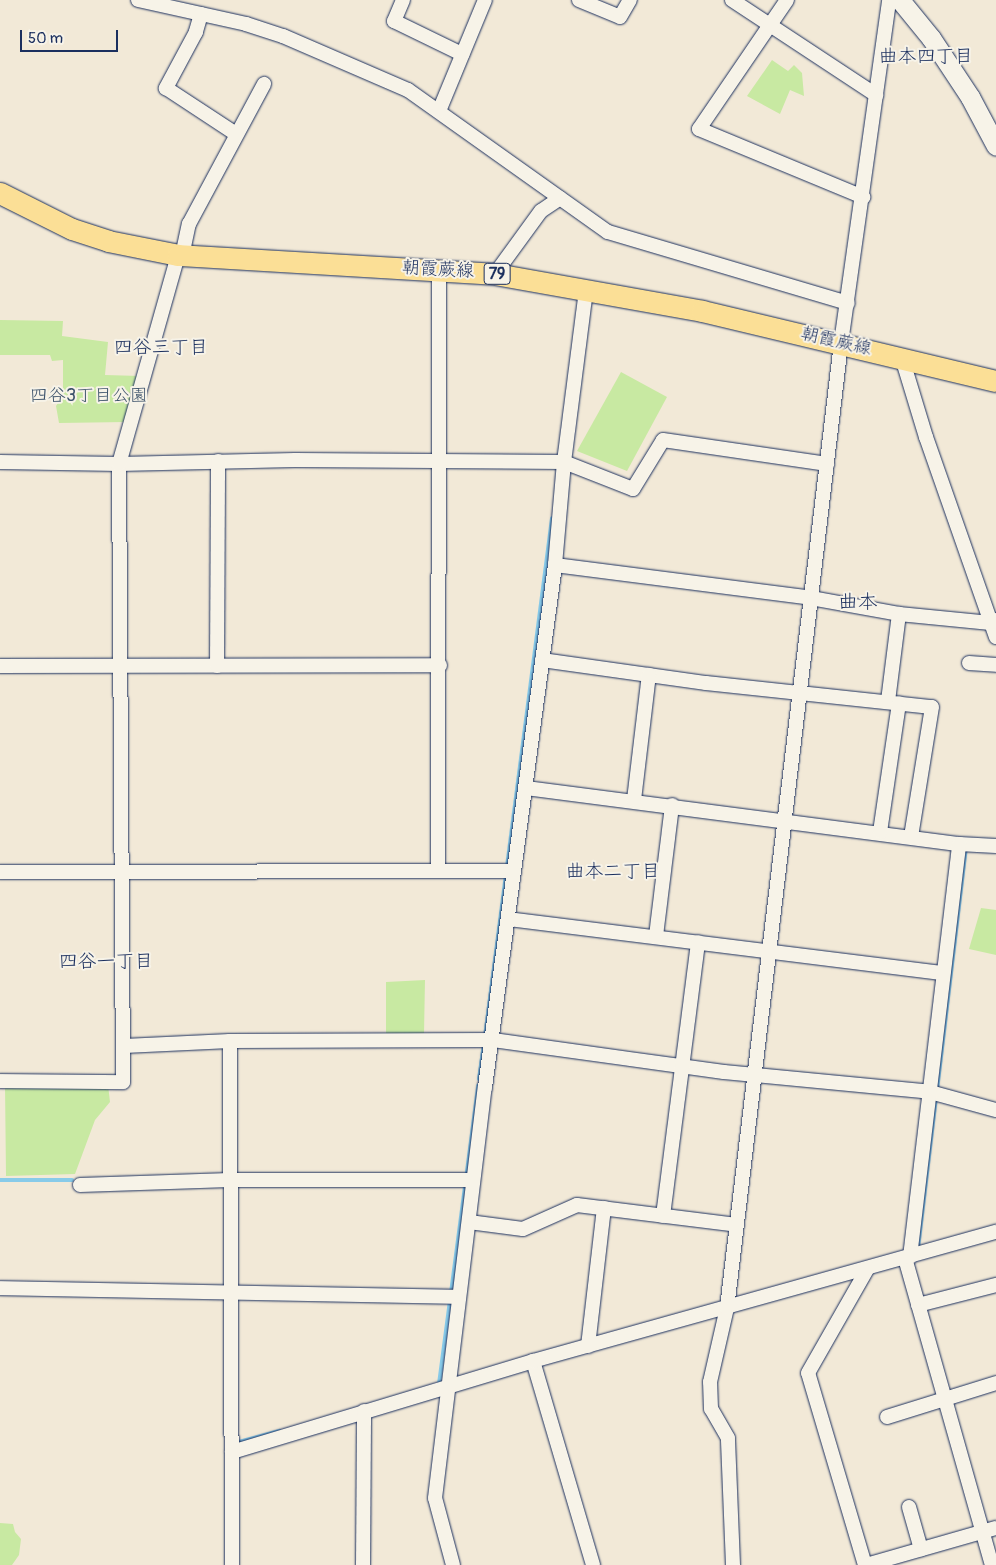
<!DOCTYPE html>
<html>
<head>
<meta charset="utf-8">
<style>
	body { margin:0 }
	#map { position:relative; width:996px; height:1565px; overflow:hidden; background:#f2e9d7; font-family:Pangolin,"Klee One",sans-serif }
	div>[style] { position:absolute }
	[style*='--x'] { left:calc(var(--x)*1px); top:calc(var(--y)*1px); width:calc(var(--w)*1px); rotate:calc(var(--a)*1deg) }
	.green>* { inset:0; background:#c8e9a2 }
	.stream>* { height:4px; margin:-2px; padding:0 2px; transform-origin:2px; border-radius:2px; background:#88cbe9 }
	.roads { filter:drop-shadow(0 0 1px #1b2f5e) drop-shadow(0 0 1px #1b2f5e) }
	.street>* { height:14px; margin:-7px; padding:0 7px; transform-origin:7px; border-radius:7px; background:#f7f3e8 }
	.secondary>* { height:19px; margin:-9.5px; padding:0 9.5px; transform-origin:9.5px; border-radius:9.5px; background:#f7f3e8 }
	.primary>* { height:21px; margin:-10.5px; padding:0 10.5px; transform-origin:10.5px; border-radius:10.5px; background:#fbdf96 }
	span { translate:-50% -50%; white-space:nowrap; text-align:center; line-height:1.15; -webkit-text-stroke:4px #f7f3e8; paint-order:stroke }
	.shield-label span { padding:1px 4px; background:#f7f3e8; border:1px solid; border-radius:4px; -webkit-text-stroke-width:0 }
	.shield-label { font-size:16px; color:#1b2f5e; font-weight:700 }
	.street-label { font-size:18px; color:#1b2f5e }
	.park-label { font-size:18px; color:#3e546c }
	.neighbourhood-label { font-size:19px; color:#1b2f5e }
	.quarter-label { font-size:20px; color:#1b2f5e }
	.scale { position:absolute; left:20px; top:30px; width:98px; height:22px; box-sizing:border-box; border:2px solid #1b2f5e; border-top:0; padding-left:6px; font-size:15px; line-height:18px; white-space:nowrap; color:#1b2f5e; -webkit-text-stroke:4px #f7f3e8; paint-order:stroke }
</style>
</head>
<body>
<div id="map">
	<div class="green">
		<i style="clip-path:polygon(772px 60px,788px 71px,794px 65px,802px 73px,804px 96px,790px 90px,780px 114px,747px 96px)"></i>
		<i style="clip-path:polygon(0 320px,63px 321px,62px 336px,108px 342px,105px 375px,140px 376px,126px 422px,59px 423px,56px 406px,63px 395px,63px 360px,52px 361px,50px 355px,0 355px)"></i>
		<i style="clip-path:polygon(621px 372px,667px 397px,627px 471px,577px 451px)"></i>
		<i style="clip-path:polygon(981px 908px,996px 910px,996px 955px,969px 949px)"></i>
		<i style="clip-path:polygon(425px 980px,424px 1034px,386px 1035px,386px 982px)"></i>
		<i style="clip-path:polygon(5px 1085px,108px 1085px,110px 1102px,95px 1120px,75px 1174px,6px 1176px)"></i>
		<i style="clip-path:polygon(0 1523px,13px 1524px,15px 1532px,21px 1539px,19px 1555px,12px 1565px,0 1565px)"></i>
	</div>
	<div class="stream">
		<i style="--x:485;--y:1037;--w:523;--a:-82.64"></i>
		<i style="--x:479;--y:1079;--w:35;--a:-82"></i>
		<i style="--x:937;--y:1090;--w:244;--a:-83.2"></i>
		<i style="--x:0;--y:1180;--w:72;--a:0"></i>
		<i style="--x:918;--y:1248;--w:152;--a:-83.2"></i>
		<i style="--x:439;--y:1384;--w:301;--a:-82.5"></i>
		<i style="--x:235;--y:1443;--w:46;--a:-15.3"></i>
	</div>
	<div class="roads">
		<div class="street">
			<i style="--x:138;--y:0;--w:111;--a:12.5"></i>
			<i style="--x:246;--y:24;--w:39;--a:18"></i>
			<i style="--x:283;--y:36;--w:136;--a:23.4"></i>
			<i style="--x:408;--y:90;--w:245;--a:35.4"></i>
			<i style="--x:608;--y:232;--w:250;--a:16.5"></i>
			<i style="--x:403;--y:0;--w:23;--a:113"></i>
			<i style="--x:394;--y:21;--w:76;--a:25.9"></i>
			<i style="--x:579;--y:0;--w:44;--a:22.5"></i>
			<i style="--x:620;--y:17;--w:20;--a:-60"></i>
			<i style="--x:732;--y:0;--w:173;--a:33.4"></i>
			<i style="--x:787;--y:0;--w:156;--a:124.3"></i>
			<i style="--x:699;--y:129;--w:178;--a:22.5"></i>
			<i style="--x:201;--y:14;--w:19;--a:106"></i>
			<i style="--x:196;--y:32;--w:64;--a:118.2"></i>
			<i style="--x:166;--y:88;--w:84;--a:33.3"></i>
			<i style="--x:439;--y:111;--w:120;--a:-67.5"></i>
			<i style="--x:182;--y:256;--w:33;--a:-78"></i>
			<i style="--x:189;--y:224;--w:159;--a:-61.8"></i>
			<i style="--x:495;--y:274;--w:78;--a:-53.9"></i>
			<i style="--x:541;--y:211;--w:23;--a:-34"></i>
			<i style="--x:902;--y:358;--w:83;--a:73.1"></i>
			<i style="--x:926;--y:437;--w:212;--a:70.7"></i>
			<i style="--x:0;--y:462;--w:119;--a:1"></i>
			<i style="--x:119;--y:464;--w:176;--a:-1.3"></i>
			<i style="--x:295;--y:460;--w:269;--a:0.4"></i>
			<i style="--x:564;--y:462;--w:74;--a:21.4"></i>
			<i style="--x:633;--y:489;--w:57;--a:-58.5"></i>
			<i style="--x:663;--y:440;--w:166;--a:8.3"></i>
			<i style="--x:555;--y:565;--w:258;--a:7.3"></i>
			<i style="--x:811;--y:598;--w:89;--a:10.3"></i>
			<i style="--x:899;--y:614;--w:92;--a:5.6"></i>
			<i style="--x:991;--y:623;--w:6;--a:-31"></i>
			<i style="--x:542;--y:660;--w:166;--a:8"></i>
			<i style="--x:706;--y:683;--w:227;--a:6.1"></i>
			<i style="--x:932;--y:707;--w:131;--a:99.2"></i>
			<i style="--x:969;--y:663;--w:27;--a:4"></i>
			<i style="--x:0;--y:666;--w:440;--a:-0.1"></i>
			<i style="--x:217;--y:666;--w:205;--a:-89.7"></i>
			<i style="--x:888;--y:701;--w:88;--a:-82.8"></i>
			<i style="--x:526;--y:788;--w:437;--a:7.4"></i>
			<i style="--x:959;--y:844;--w:37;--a:3"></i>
			<i style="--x:634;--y:800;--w:126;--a:-83.2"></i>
			<i style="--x:880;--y:832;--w:130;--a:-81.6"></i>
			<i style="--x:438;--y:871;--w:601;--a:-89.9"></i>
			<i style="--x:0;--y:872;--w:513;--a:-0.11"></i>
			<i style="--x:508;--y:919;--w:438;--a:7.1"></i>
			<i style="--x:656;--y:936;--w:132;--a:-83"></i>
			<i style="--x:230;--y:1041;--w:524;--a:89.78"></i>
			<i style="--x:124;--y:1046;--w:106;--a:-2.7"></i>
			<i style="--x:230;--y:1041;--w:263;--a:-0.2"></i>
			<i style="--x:493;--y:1040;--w:233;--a:7.9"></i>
			<i style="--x:724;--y:1072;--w:207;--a:5.5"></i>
			<i style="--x:930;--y:1092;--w:68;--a:15.3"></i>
			<i style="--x:0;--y:1081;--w:123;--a:0.5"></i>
			<i style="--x:123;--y:1082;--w:618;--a:-90.37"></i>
			<i style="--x:119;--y:464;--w:217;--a:-74.2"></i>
			<i style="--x:80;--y:1185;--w:150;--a:-1.9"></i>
			<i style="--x:230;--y:1180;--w:243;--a:0"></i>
			<i style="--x:663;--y:1216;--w:276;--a:-82.7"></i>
			<i style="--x:469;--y:1222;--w:54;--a:7.4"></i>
			<i style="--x:523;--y:1229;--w:59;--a:-24"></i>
			<i style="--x:577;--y:1205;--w:161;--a:7.1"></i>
			<i style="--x:910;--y:1257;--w:416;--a:-83.2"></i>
			<i style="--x:905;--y:1258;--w:319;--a:74.2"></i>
			<i style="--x:0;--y:1288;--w:458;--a:1.1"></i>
			<i style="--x:918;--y:1305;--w:81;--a:-14.4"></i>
			<i style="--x:588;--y:1346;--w:139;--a:-83.4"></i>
			<i style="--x:533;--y:1361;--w:213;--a:73.6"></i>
			<i style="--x:887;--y:1417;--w:114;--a:-17.3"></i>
			<i style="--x:232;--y:1452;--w:314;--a:-16.8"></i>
			<i style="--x:533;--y:1361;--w:481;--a:-15.6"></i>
			<i style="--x:909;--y:1507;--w:44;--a:74.1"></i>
			<i style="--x:363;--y:1565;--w:154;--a:-89.6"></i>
			<i style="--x:453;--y:1565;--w:69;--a:-105"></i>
			<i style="--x:435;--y:1498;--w:414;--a:-83.1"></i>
			<i style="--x:485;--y:1087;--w:527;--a:-82.36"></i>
			<i style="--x:555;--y:565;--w:103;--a:-85"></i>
			<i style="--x:564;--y:462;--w:173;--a:-82.7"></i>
			<i style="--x:733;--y:1565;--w:127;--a:-92.3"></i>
			<i style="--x:728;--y:1438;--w:34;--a:-120"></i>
			<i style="--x:711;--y:1409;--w:27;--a:-92"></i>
			<i style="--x:710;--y:1382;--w:76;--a:-77.1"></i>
			<i style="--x:727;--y:1308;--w:972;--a:-83.26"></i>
			<i style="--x:841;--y:343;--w:346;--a:-82"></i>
			<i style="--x:865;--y:1565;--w:200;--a:-106.5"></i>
			<i style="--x:808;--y:1373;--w:121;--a:-60.3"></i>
			<i style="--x:866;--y:1565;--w:135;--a:-15.9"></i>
		</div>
		<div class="secondary">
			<i style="--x:900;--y:0;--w:49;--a:50.8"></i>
			<i style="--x:931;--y:38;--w:71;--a:56.5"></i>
			<i style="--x:970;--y:97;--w:55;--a:62"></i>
		</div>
		<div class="primary">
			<i style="--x:0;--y:193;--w:80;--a:26.6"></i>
			<i style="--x:72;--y:229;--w:38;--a:18"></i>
			<i style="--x:108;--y:241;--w:71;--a:11.3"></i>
			<i style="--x:178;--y:255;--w:318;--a:3.4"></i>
			<i style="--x:495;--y:274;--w:210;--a:10.1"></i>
			<i style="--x:702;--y:311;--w:302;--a:13.4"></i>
		</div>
	</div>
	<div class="shield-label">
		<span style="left:497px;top:274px">79</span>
	</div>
	<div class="street-label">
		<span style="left:438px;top:270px;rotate:3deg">朝霞蕨線</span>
		<span style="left:836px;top:342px;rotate:13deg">朝霞蕨線</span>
	</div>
	<div class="park-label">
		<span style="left:89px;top:396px">四谷3丁目公園</span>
	</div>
	<div class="neighbourhood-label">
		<span style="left:926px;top:57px">曲本四丁目</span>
		<span style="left:161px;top:348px">四谷三丁目</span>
		<span style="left:613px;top:872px">曲本二丁目</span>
		<span style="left:106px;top:962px">四谷一丁目</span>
	</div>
	<div class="quarter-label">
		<span style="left:858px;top:601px">曲本</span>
	</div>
	<div class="scale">50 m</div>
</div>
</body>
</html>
